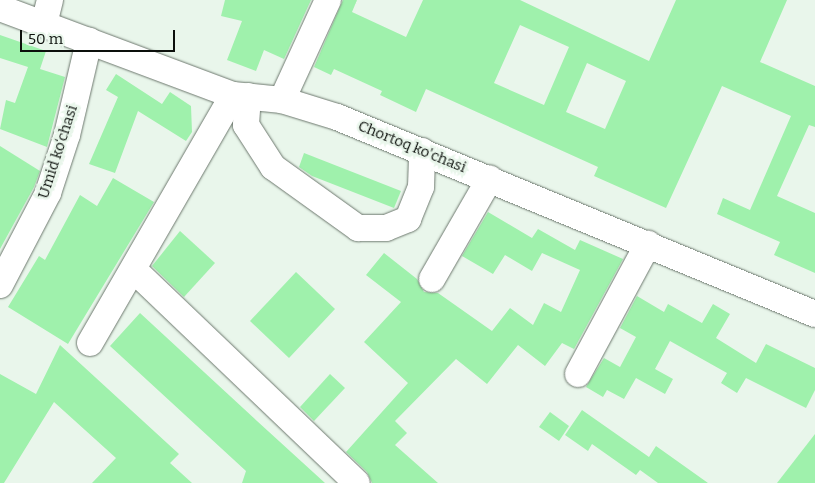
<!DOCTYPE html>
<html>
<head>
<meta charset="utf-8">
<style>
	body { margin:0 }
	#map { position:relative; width:815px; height:483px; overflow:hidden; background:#e9f6eb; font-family:Bitter,serif }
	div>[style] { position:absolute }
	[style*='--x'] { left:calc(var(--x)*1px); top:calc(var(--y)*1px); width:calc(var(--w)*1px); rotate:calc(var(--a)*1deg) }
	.building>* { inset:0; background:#9ff1ac }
	.roads { filter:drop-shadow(0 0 1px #6d786e) drop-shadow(0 0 1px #6d786e) }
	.minor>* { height:26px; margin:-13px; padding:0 13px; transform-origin:13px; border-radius:13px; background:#fff }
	span { translate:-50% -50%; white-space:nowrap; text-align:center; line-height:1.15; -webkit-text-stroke:5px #e9f6eb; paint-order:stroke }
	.street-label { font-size:15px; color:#0c100c }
	.scale { position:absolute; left:20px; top:30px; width:155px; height:22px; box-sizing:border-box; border:2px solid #0c100c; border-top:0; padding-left:6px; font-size:15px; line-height:18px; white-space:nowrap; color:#0c100c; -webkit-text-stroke:4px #e9f6eb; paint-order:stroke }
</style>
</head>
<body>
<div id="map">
	<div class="building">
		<i style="clip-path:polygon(225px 0,311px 0,284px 59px,264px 50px,256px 71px,227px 60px,242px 21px,221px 16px)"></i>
		<i style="clip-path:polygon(evenodd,343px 0,357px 0,352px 12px,406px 37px,423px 0,520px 0,649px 61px,676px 0,787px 0,760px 62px,815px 86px,815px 127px,809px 125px,777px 196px,815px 213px,815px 273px,774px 255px,780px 242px,717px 214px,723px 198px,750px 210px,791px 116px,722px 86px,666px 208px,594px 176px,598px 167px,426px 89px,416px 112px,380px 95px,382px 91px,334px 69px,331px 75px,314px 67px,343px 0,520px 25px,569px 47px,544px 105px,494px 83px,520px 25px,343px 0,587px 63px,626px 81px,605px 129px,566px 112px,587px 63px)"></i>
		<i style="clip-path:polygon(0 35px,46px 51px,40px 69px,65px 77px,47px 147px,0 129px,6px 100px,15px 103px,28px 67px,0 58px)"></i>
		<i style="clip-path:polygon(116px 74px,162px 104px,170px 92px,191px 106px,192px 132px,186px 141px,138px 111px,115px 173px,89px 164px,118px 97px,106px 90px)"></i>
		<i style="clip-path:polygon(0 146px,40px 171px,34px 187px,0 249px)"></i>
		<i style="clip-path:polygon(304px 153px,401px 191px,394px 208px,312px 176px,299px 167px)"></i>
		<i style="clip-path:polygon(113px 178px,154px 202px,68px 344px,8px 307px,39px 256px,45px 260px,80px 195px,97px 206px)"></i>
		<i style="clip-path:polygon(488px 212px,532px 238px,538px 229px,575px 250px,580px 240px,623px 259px,574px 349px,562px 343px,545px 366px,518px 345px,487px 384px,456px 359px,395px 421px,407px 433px,395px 445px,438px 483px,372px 483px,367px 472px,346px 452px,408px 383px,364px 342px,401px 302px,366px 275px,384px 253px,417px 279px,424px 292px,438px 293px,492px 331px,510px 308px,533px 325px,544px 303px,561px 312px,580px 270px,542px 253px,532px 271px,505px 255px,493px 274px,462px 256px)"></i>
		<i style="clip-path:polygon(180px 231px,215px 263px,184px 297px,152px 266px)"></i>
		<i style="clip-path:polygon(296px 272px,335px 309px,289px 358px,250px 321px)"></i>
		<i style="clip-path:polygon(637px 296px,664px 312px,668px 304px,702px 323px,713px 304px,730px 314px,716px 338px,756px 363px,766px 344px,815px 368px,815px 390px,806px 408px,746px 378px,737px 393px,721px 383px,727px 373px,670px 341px,655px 369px,673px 379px,665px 394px,636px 378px,624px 399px,607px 390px,603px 397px,586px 387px,604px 358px,620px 367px,636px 337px,620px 328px)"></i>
		<i style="clip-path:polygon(140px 313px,257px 421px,325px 483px,242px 483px,246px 471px,110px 346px)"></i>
		<i style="clip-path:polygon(60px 345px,179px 454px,170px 463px,192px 483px,92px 483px,116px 458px,54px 402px,4px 483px,0 483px,0 374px,36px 394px)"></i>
		<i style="clip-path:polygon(330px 374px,345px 388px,314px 421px,300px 407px)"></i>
		<i style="clip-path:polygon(582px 410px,649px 457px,656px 446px,708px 483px,658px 483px,640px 470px,636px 475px,592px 444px,588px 451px,565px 435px)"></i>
		<i style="clip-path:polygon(550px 412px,569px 426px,559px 441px,539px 427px)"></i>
		<i style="clip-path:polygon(815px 434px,815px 483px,777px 483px)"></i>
	</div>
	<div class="roads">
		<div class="minor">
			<i style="--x:0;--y:8;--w:249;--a:20.5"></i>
			<i style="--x:233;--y:95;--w:49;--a:5.8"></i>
			<i style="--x:282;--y:100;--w:58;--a:17.2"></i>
			<i style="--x:337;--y:117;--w:517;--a:22.4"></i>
			<i style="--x:44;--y:24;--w:25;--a:-76"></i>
			<i style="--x:248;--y:96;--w:29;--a:94"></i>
			<i style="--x:246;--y:125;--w:50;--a:57.3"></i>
			<i style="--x:273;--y:167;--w:105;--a:35.7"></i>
			<i style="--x:358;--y:228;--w:28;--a:0"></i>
			<i style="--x:386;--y:228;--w:24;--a:-22"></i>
			<i style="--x:408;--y:219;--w:35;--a:-68"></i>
			<i style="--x:421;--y:187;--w:36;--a:-88"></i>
			<i style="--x:282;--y:100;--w:110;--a:-65.3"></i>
			<i style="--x:134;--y:270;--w:308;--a:43.7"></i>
			<i style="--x:432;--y:279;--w:116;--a:-60.1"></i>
			<i style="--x:0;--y:285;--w:104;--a:-62.4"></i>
			<i style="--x:48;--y:193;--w:61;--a:-71.9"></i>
			<i style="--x:67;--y:135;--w:97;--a:-76.8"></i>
			<i style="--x:90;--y:343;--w:286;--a:-60"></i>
			<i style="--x:578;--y:374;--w:148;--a:-61.7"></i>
		</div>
	</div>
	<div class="street-label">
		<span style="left:412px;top:147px;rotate:22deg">Chortoq ko'chasi</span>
		<span style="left:58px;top:152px;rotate:-72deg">Umid ko‘chasi</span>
	</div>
	<div class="scale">50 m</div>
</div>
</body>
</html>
